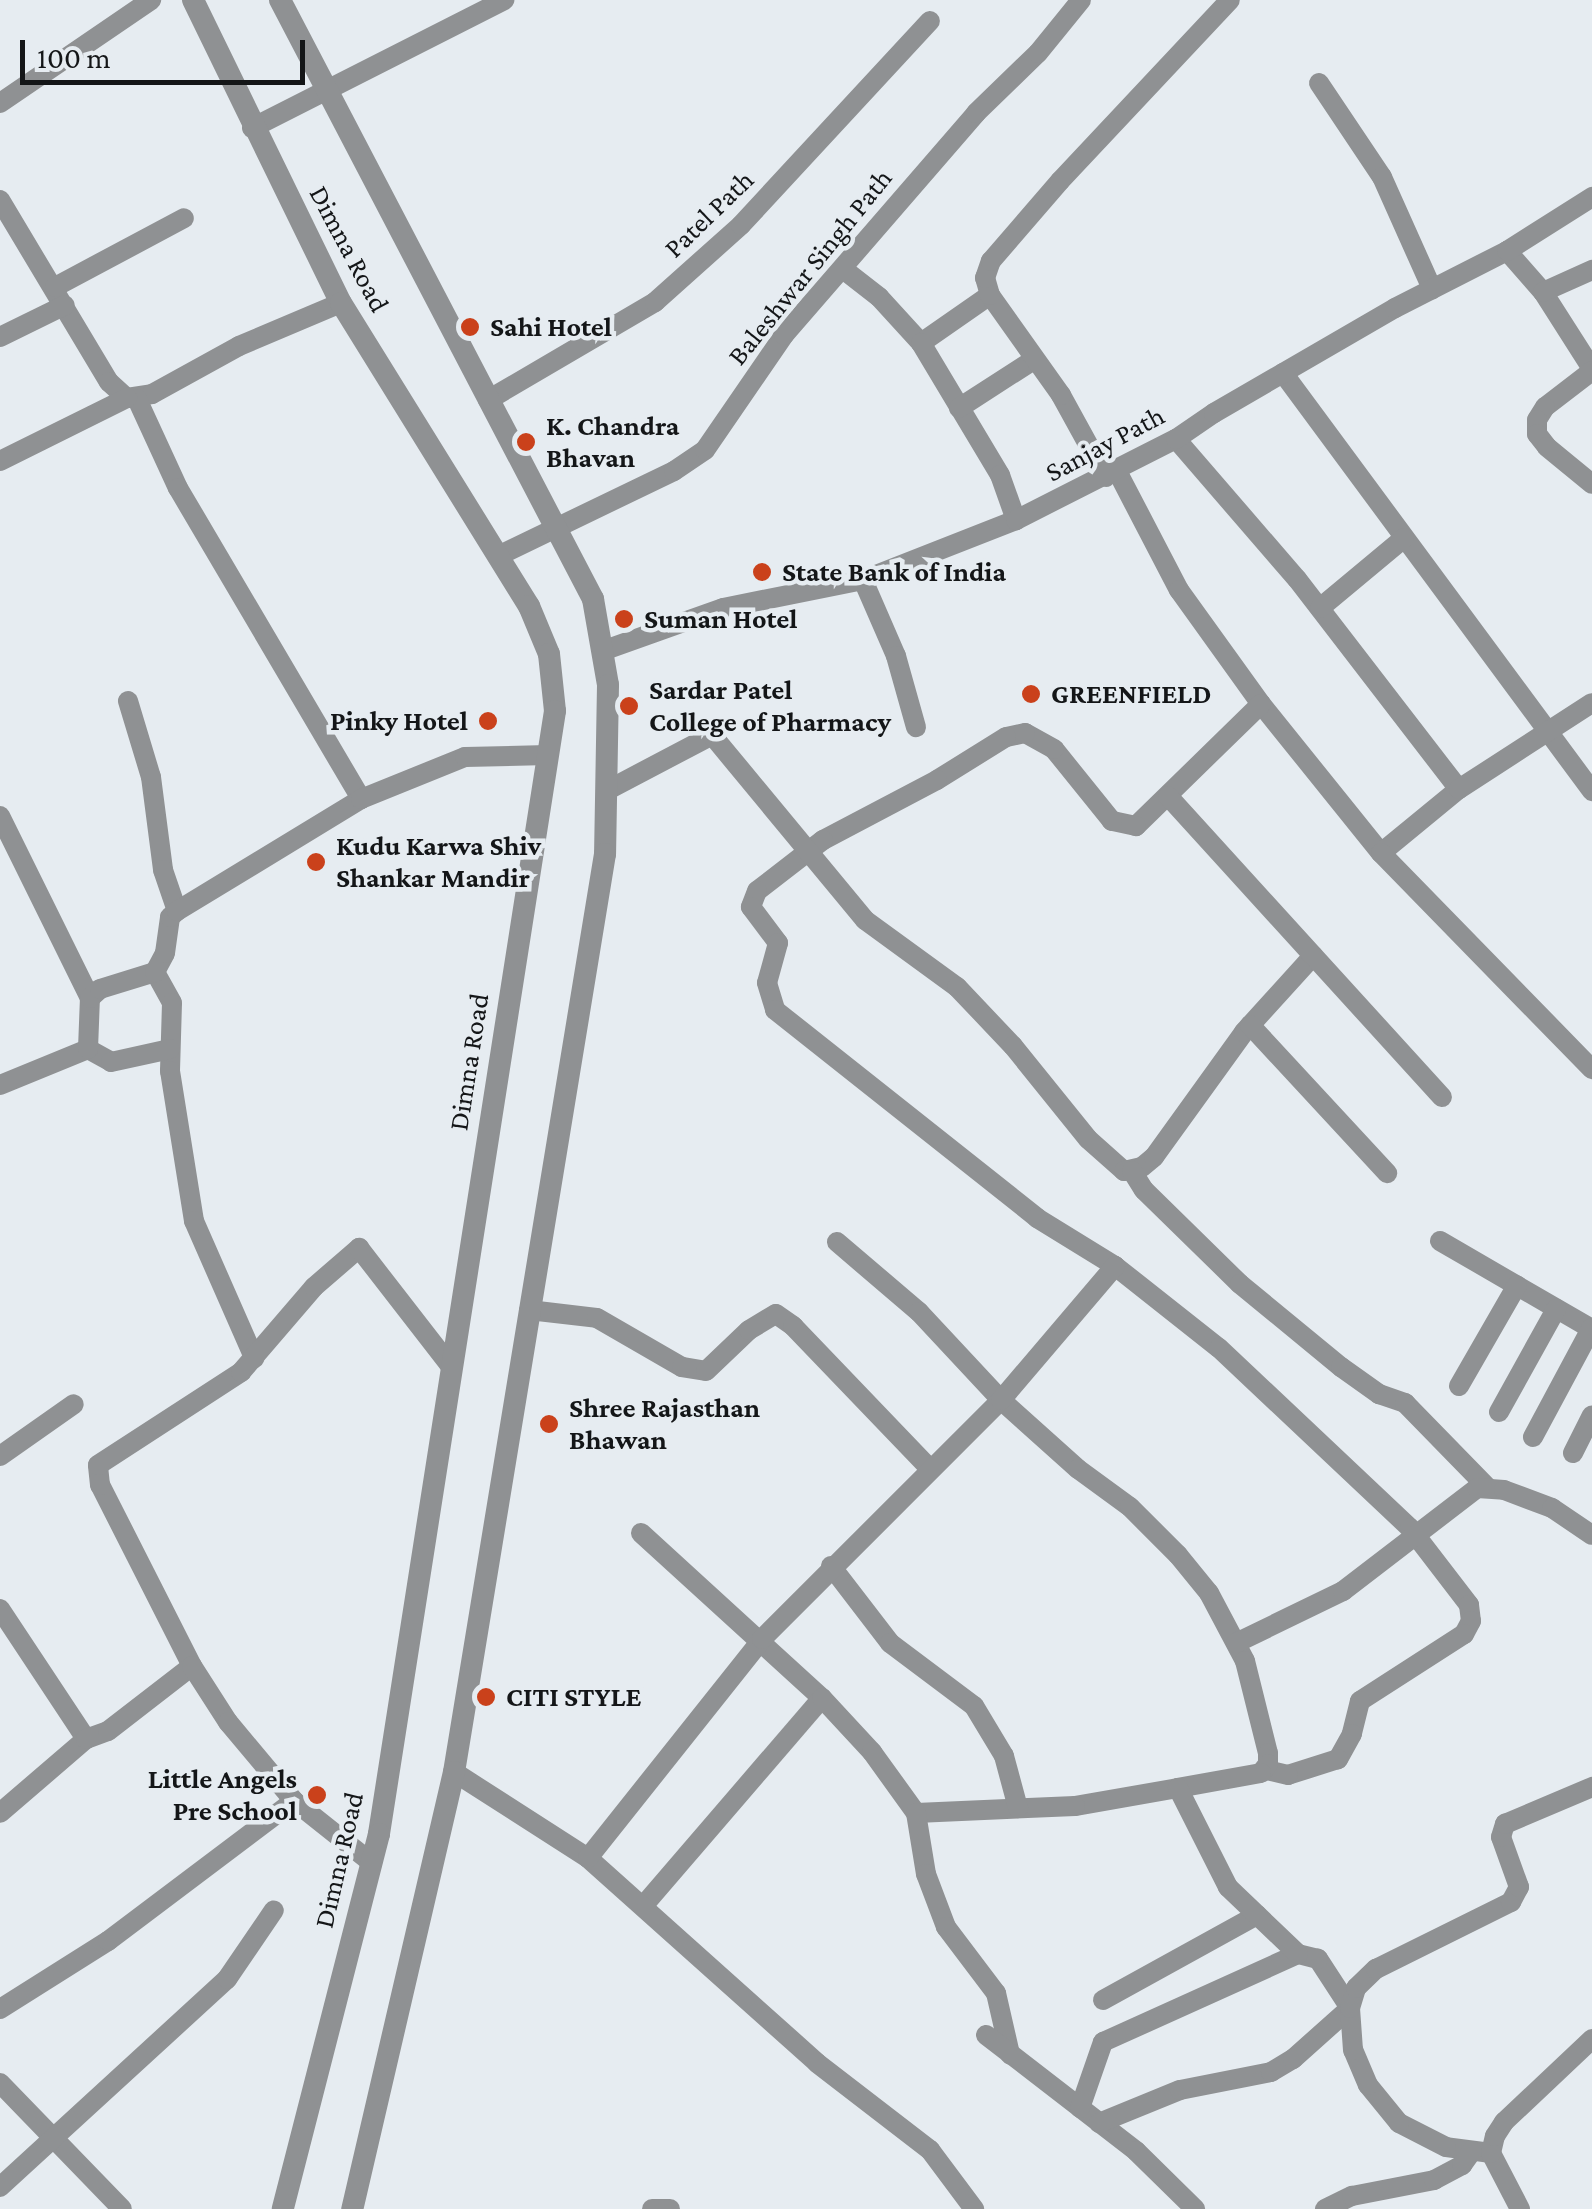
<!DOCTYPE html>
<html>
<head>
<meta charset="utf-8">
<style>
	body { margin:0 }
	#map { position:relative; width:1592px; height:2209px; overflow:hidden; background:#e6ecf1; font-family:"Crimson Pro",serif }
	div>[style] { position:absolute }
	[style*='--x'] { left:calc(var(--x)*1px); top:calc(var(--y)*1px); width:calc(var(--w)*1px); rotate:calc(var(--a)*1deg) }
	.minor>* { height:20px; margin:-10px; padding:0 10px; transform-origin:10px; border-radius:10px; background:#8f9193 }
	.tertiary>* { height:22px; margin:-11px; padding:0 11px; transform-origin:11px; border-radius:11px; background:#8f9193 }
	.dots>* { width:28px; height:28px; translate:-50% -50%; box-sizing:border-box; border:5px solid #e6ecf1; border-radius:50% }
	span { translate:-50% -50%; white-space:nowrap; text-align:center; line-height:1.15; -webkit-text-stroke:9px #e6ecf1; paint-order:stroke }
	.street-label { font-size:28px; color:#141618 }
	.poi-label { font-size:28px; color:#141618; font-weight:700 }
	.left { translate:0 -50%; text-align:left }
	.right { translate:-100% -50%; text-align:right }
	.scale { position:absolute; left:20px; top:40px; width:285px; height:45px; box-sizing:border-box; border:5px solid #141618; border-top:0; padding-left:12px; font-size:30px; line-height:35px; white-space:nowrap; color:#141618; -webkit-text-stroke:8px #e6ecf1; paint-order:stroke }
</style>
</head>
<body>
<div id="map">
	<div class="minor">
		<i style="--x:1319;--y:83;--w:113;--a:56.2"></i>
		<i style="--x:1382;--y:177;--w:123;--a:65.9"></i>
		<i style="--x:0;--y:103;--w:183;--a:-34.3"></i>
		<i style="--x:252;--y:128;--w:283;--a:-26.9"></i>
		<i style="--x:0;--y:200;--w:212;--a:59.1"></i>
		<i style="--x:109;--y:382;--w:24;--a:42"></i>
		<i style="--x:127;--y:398;--w:25;--a:-9"></i>
		<i style="--x:152;--y:394;--w:99;--a:-28.9"></i>
		<i style="--x:239;--y:346;--w:111;--a:-22.9"></i>
		<i style="--x:1507;--y:251;--w:55;--a:48.7"></i>
		<i style="--x:1543;--y:292;--w:91;--a:57.5"></i>
		<i style="--x:843;--y:269;--w:46;--a:37.9"></i>
		<i style="--x:879;--y:297;--w:62;--a:47.6"></i>
		<i style="--x:921;--y:343;--w:84;--a:-34.8"></i>
		<i style="--x:55;--y:287;--w:146;--a:-28.1"></i>
		<i style="--x:1543;--y:292;--w:54;--a:-24.2"></i>
		<i style="--x:0;--y:337;--w:72;--a:-26.2"></i>
		<i style="--x:921;--y:343;--w:154;--a:59.1"></i>
		<i style="--x:1000;--y:475;--w:48;--a:70.4"></i>
		<i style="--x:1592;--y:371;--w:59;--a:142.5"></i>
		<i style="--x:1545;--y:407;--w:15;--a:122"></i>
		<i style="--x:1537;--y:420;--w:14;--a:90"></i>
		<i style="--x:1537;--y:434;--w:16;--a:52"></i>
		<i style="--x:1547;--y:447;--w:58;--a:39.4"></i>
		<i style="--x:1283;--y:373;--w:520;--a:53.53"></i>
		<i style="--x:137;--y:399;--w:98;--a:65.3"></i>
		<i style="--x:178;--y:488;--w:361;--a:59.5"></i>
		<i style="--x:488;--y:400;--w:194;--a:-30.4"></i>
		<i style="--x:655;--y:302;--w:115;--a:-41.8"></i>
		<i style="--x:741;--y:225;--w:278;--a:-47.2"></i>
		<i style="--x:959;--y:408;--w:90;--a:-32.8"></i>
		<i style="--x:1176;--y:439;--w:185;--a:49.2"></i>
		<i style="--x:1297;--y:579;--w:265;--a:52.4"></i>
		<i style="--x:0;--y:461;--w:142;--a:-26.4"></i>
		<i style="--x:1117;--y:471;--w:134;--a:62.5"></i>
		<i style="--x:1179;--y:590;--w:140;--a:54.3"></i>
		<i style="--x:1261;--y:704;--w:191;--a:51.2"></i>
		<i style="--x:1381;--y:853;--w:101;--a:-39.4"></i>
		<i style="--x:1459;--y:789;--w:158;--a:-32.9"></i>
		<i style="--x:1106;--y:477;--w:94;--a:-118.8"></i>
		<i style="--x:1061;--y:395;--w:123;--a:-125.4"></i>
		<i style="--x:990;--y:295;--w:18;--a:-106"></i>
		<i style="--x:985;--y:278;--w:18;--a:-71"></i>
		<i style="--x:991;--y:261;--w:106;--a:-49.2"></i>
		<i style="--x:1060;--y:181;--w:248;--a:-46.8"></i>
		<i style="--x:498;--y:556;--w:195;--a:-25.8"></i>
		<i style="--x:674;--y:471;--w:37;--a:-34"></i>
		<i style="--x:705;--y:450;--w:140;--a:-55.5"></i>
		<i style="--x:784;--y:335;--w:294;--a:-49.1"></i>
		<i style="--x:976;--y:113;--w:86;--a:-44.1"></i>
		<i style="--x:1038;--y:53;--w:68;--a:-50.9"></i>
		<i style="--x:863;--y:580;--w:83;--a:66.5"></i>
		<i style="--x:896;--y:656;--w:74;--a:74.3"></i>
		<i style="--x:1320;--y:608;--w:109;--a:-39.8"></i>
		<i style="--x:605;--y:650;--w:125;--a:-19.6"></i>
		<i style="--x:723;--y:608;--w:143;--a:-11.3"></i>
		<i style="--x:863;--y:580;--w:164;--a:-21.4"></i>
		<i style="--x:1016;--y:520;--w:179;--a:-26.9"></i>
		<i style="--x:1176;--y:439;--w:46;--a:-34.4"></i>
		<i style="--x:1214;--y:413;--w:209;--a:-30.1"></i>
		<i style="--x:1395;--y:308;--w:126;--a:-27"></i>
		<i style="--x:1507;--y:251;--w:101;--a:-32.4"></i>
		<i style="--x:128;--y:701;--w:79;--a:73.2"></i>
		<i style="--x:151;--y:777;--w:94;--a:82.6"></i>
		<i style="--x:163;--y:870;--w:43;--a:71.1"></i>
		<i style="--x:1261;--y:704;--w:175;--a:135.7"></i>
		<i style="--x:1136;--y:826;--w:25;--a:-168"></i>
		<i style="--x:1112;--y:821;--w:92;--a:-128.9"></i>
		<i style="--x:1054;--y:749;--w:33;--a:-151"></i>
		<i style="--x:1025;--y:733;--w:19;--a:168"></i>
		<i style="--x:1006;--y:737;--w:81;--a:148.1"></i>
		<i style="--x:937;--y:780;--w:129;--a:152.2"></i>
		<i style="--x:823;--y:840;--w:83;--a:142.3"></i>
		<i style="--x:757;--y:891;--w:17;--a:111"></i>
		<i style="--x:751;--y:907;--w:45;--a:53.1"></i>
		<i style="--x:778;--y:943;--w:41;--a:105.4"></i>
		<i style="--x:767;--y:983;--w:28;--a:73"></i>
		<i style="--x:775;--y:1010;--w:335;--a:38.4"></i>
		<i style="--x:1037;--y:1218;--w:92;--a:31.6"></i>
		<i style="--x:1115;--y:1266;--w:132;--a:38.3"></i>
		<i style="--x:1219;--y:1348;--w:262;--a:43.3"></i>
		<i style="--x:1410;--y:1528;--w:97;--a:52.5"></i>
		<i style="--x:1469;--y:1605;--w:16;--a:83"></i>
		<i style="--x:1471;--y:1621;--w:15;--a:118"></i>
		<i style="--x:1464;--y:1634;--w:124;--a:147.2"></i>
		<i style="--x:1360;--y:1701;--w:34;--a:104"></i>
		<i style="--x:1352;--y:1734;--w:29;--a:119"></i>
		<i style="--x:1338;--y:1759;--w:52;--a:162.3"></i>
		<i style="--x:1288;--y:1775;--w:23;--a:-167"></i>
		<i style="--x:606;--y:791;--w:120;--a:-27.8"></i>
		<i style="--x:712;--y:735;--w:240;--a:50.4"></i>
		<i style="--x:865;--y:920;--w:114;--a:36.1"></i>
		<i style="--x:957;--y:987;--w:81;--a:46.5"></i>
		<i style="--x:1013;--y:1046;--w:119;--a:51.1"></i>
		<i style="--x:1088;--y:1139;--w:48;--a:41.6"></i>
		<i style="--x:1124;--y:1171;--w:18;--a:-13"></i>
		<i style="--x:1142;--y:1167;--w:16;--a:-40"></i>
		<i style="--x:1154;--y:1157;--w:154;--a:-54.2"></i>
		<i style="--x:1244;--y:1032;--w:103;--a:-47.8"></i>
		<i style="--x:1168;--y:796;--w:407;--a:47.7"></i>
		<i style="--x:0;--y:816;--w:203;--a:63.7"></i>
		<i style="--x:1381;--y:853;--w:302;--a:45.7"></i>
		<i style="--x:155;--y:972;--w:35;--a:61"></i>
		<i style="--x:172;--y:1003;--w:68;--a:91.7"></i>
		<i style="--x:170;--y:1071;--w:152;--a:80.9"></i>
		<i style="--x:194;--y:1221;--w:150;--a:66.3"></i>
		<i style="--x:1250;--y:1025;--w:202;--a:47.2"></i>
		<i style="--x:88;--y:1049;--w:26;--a:29"></i>
		<i style="--x:111;--y:1062;--w:60;--a:-12.4"></i>
		<i style="--x:0;--y:1085;--w:95;--a:-22.2"></i>
		<i style="--x:88;--y:1049;--w:51;--a:-87.8"></i>
		<i style="--x:90;--y:998;--w:13;--a:-42"></i>
		<i style="--x:100;--y:989;--w:58;--a:-17.2"></i>
		<i style="--x:155;--y:972;--w:21;--a:-62"></i>
		<i style="--x:165;--y:953;--w:36;--a:-82"></i>
		<i style="--x:170;--y:917;--w:9;--a:-41"></i>
		<i style="--x:177;--y:911;--w:215;--a:-31.3"></i>
		<i style="--x:361;--y:799;--w:112;--a:-22"></i>
		<i style="--x:465;--y:757;--w:83;--a:-1.4"></i>
		<i style="--x:1132;--y:1171;--w:22;--a:58"></i>
		<i style="--x:1144;--y:1190;--w:134;--a:44.4"></i>
		<i style="--x:1240;--y:1284;--w:131;--a:39.4"></i>
		<i style="--x:1341;--y:1367;--w:47;--a:35.4"></i>
		<i style="--x:1379;--y:1394;--w:28;--a:19"></i>
		<i style="--x:1405;--y:1403;--w:117;--a:45.7"></i>
		<i style="--x:1440;--y:1241;--w:176;--a:30.1"></i>
		<i style="--x:837;--y:1242;--w:108;--a:40.5"></i>
		<i style="--x:919;--y:1312;--w:120;--a:47"></i>
		<i style="--x:1001;--y:1400;--w:103;--a:41.9"></i>
		<i style="--x:1078;--y:1469;--w:64;--a:36.2"></i>
		<i style="--x:1130;--y:1507;--w:68;--a:45"></i>
		<i style="--x:1178;--y:1555;--w:49;--a:50.8"></i>
		<i style="--x:1209;--y:1593;--w:77;--a:62.1"></i>
		<i style="--x:1245;--y:1661;--w:95;--a:76"></i>
		<i style="--x:1268;--y:1753;--w:11;--a:90"></i>
		<i style="--x:1268;--y:1764;--w:11;--a:128"></i>
		<i style="--x:1261;--y:1773;--w:84;--a:169.8"></i>
		<i style="--x:1178;--y:1788;--w:105;--a:170.1"></i>
		<i style="--x:1075;--y:1806;--w:159;--a:177.5"></i>
		<i style="--x:529;--y:1310;--w:68;--a:6.7"></i>
		<i style="--x:597;--y:1318;--w:98;--a:30"></i>
		<i style="--x:682;--y:1367;--w:24;--a:9"></i>
		<i style="--x:706;--y:1371;--w:59;--a:-43.6"></i>
		<i style="--x:749;--y:1330;--w:31;--a:-31"></i>
		<i style="--x:776;--y:1314;--w:21;--a:35"></i>
		<i style="--x:793;--y:1326;--w:197;--a:46.2"></i>
		<i style="--x:1459;--y:1386;--w:116;--a:-60.1"></i>
		<i style="--x:1499;--y:1412;--w:118;--a:-61"></i>
		<i style="--x:1533;--y:1437;--w:123;--a:-61.8"></i>
		<i style="--x:1573;--y:1453;--w:42;--a:-63.4"></i>
		<i style="--x:0;--y:1456;--w:90;--a:-35.1"></i>
		<i style="--x:641;--y:1533;--w:245;--a:42.4"></i>
		<i style="--x:822;--y:1698;--w:274;--a:130.7"></i>
		<i style="--x:831;--y:1566;--w:97;--a:52.5"></i>
		<i style="--x:890;--y:1643;--w:105;--a:36.9"></i>
		<i style="--x:974;--y:1706;--w:58;--a:59"></i>
		<i style="--x:1004;--y:1756;--w:54;--a:74.9"></i>
		<i style="--x:0;--y:1609;--w:156;--a:56.5"></i>
		<i style="--x:86;--y:1739;--w:113;--a:139.3"></i>
		<i style="--x:1236;--y:1643;--w:119;--a:-25.9"></i>
		<i style="--x:1343;--y:1591;--w:169;--a:-37.5"></i>
		<i style="--x:1477;--y:1488;--w:27;--a:4"></i>
		<i style="--x:1504;--y:1490;--w:51;--a:20.6"></i>
		<i style="--x:1552;--y:1508;--w:48;--a:34"></i>
		<i style="--x:192;--y:1666;--w:203;--a:-116.9"></i>
		<i style="--x:100;--y:1485;--w:20;--a:-96"></i>
		<i style="--x:98;--y:1465;--w:171;--a:-33"></i>
		<i style="--x:241;--y:1372;--w:112;--a:-49.3"></i>
		<i style="--x:314;--y:1287;--w:60;--a:-40.9"></i>
		<i style="--x:359;--y:1248;--w:152;--a:52.2"></i>
		<i style="--x:822;--y:1698;--w:74;--a:47.2"></i>
		<i style="--x:872;--y:1752;--w:75;--a:54.2"></i>
		<i style="--x:916;--y:1813;--w:62;--a:80.7"></i>
		<i style="--x:926;--y:1874;--w:57;--a:69.3"></i>
		<i style="--x:946;--y:1927;--w:83;--a:52.9"></i>
		<i style="--x:996;--y:1993;--w:63;--a:77.1"></i>
		<i style="--x:86;--y:1739;--w:23;--a:-20"></i>
		<i style="--x:108;--y:1731;--w:106;--a:-37.7"></i>
		<i style="--x:192;--y:1666;--w:67;--a:57.3"></i>
		<i style="--x:228;--y:1722;--w:103;--a:50.1"></i>
		<i style="--x:294;--y:1801;--w:100;--a:38.5"></i>
		<i style="--x:454;--y:1772;--w:159;--a:32.7"></i>
		<i style="--x:588;--y:1858;--w:307;--a:41.8"></i>
		<i style="--x:817;--y:2063;--w:143;--a:37.6"></i>
		<i style="--x:930;--y:2150;--w:74;--a:53.3"></i>
		<i style="--x:588;--y:1858;--w:280;--a:-51.5"></i>
		<i style="--x:762;--y:1639;--w:338;--a:-45"></i>
		<i style="--x:1001;--y:1400;--w:176;--a:-49.6"></i>
		<i style="--x:1103;--y:2000;--w:176;--a:-28.9"></i>
		<i style="--x:0;--y:2009;--w:128;--a:-32.2"></i>
		<i style="--x:108;--y:1941;--w:233;--a:-37"></i>
		<i style="--x:986;--y:2035;--w:190;--a:37.7"></i>
		<i style="--x:1136;--y:2151;--w:83;--a:44.5"></i>
		<i style="--x:0;--y:2083;--w:175;--a:45.9"></i>
		<i style="--x:1080;--y:2108;--w:70;--a:-70.8"></i>
		<i style="--x:1103;--y:2042;--w:214;--a:-24.3"></i>
		<i style="--x:1099;--y:2123;--w:87;--a:-22.2"></i>
		<i style="--x:1180;--y:2090;--w:93;--a:-11.2"></i>
		<i style="--x:1271;--y:2072;--w:26;--a:-31"></i>
		<i style="--x:1293;--y:2059;--w:76;--a:-41.8"></i>
		<i style="--x:1350;--y:2008;--w:59;--a:-123.1"></i>
		<i style="--x:1318;--y:1959;--w:21;--a:-166"></i>
		<i style="--x:1298;--y:1954;--w:97;--a:-136.3"></i>
		<i style="--x:1228;--y:1887;--w:111;--a:-116.8"></i>
		<i style="--x:1491;--y:2153;--w:45;--a:-172.4"></i>
		<i style="--x:1446;--y:2147;--w:53;--a:-152.9"></i>
		<i style="--x:1399;--y:2123;--w:49;--a:-129.2"></i>
		<i style="--x:1368;--y:2085;--w:38;--a:-113"></i>
		<i style="--x:1353;--y:2050;--w:42;--a:-94.1"></i>
		<i style="--x:1350;--y:2008;--w:21;--a:-73"></i>
		<i style="--x:1356;--y:1988;--w:28;--a:-44"></i>
		<i style="--x:1376;--y:1969;--w:151;--a:-26.4"></i>
		<i style="--x:1511;--y:1902;--w:17;--a:-62"></i>
		<i style="--x:1519;--y:1887;--w:53;--a:-109.8"></i>
		<i style="--x:1501;--y:1837;--w:14;--a:-73"></i>
		<i style="--x:1505;--y:1824;--w:95;--a:-23"></i>
		<i style="--x:0;--y:2187;--w:308;--a:-42.5"></i>
		<i style="--x:227;--y:1979;--w:83;--a:-55.7"></i>
		<i style="--x:652;--y:2209;--w:18;--a:0"></i>
		<i style="--x:1325;--y:2209;--w:30;--a:-26"></i>
		<i style="--x:1352;--y:2196;--w:84;--a:-11"></i>
		<i style="--x:1434;--y:2180;--w:32;--a:-28"></i>
		<i style="--x:1462;--y:2165;--w:17;--a:-54"></i>
		<i style="--x:1520;--y:2209;--w:63;--a:-117.4"></i>
		<i style="--x:1491;--y:2153;--w:17;--a:-77"></i>
		<i style="--x:1495;--y:2136;--w:17;--a:-57"></i>
		<i style="--x:1504;--y:2122;--w:121;--a:-43.3"></i>
	</div>
	<div class="tertiary">
		<i style="--x:193;--y:0;--w:337;--a:64"></i>
		<i style="--x:341;--y:303;--w:357;--a:58.2"></i>
		<i style="--x:529;--y:606;--w:52;--a:67.4"></i>
		<i style="--x:549;--y:654;--w:57;--a:84"></i>
		<i style="--x:555;--y:711;--w:1137;--a:98.91"></i>
		<i style="--x:379;--y:1834;--w:387;--a:104.4"></i>
		<i style="--x:280;--y:0;--w:676;--a:62.41"></i>
		<i style="--x:593;--y:599;--w:87;--a:80.1"></i>
		<i style="--x:608;--y:685;--w:169;--a:91"></i>
		<i style="--x:605;--y:854;--w:930;--a:99.34"></i>
		<i style="--x:454;--y:1772;--w:449;--a:103.1"></i>
	</div>
	<div class="dots">
		<i style="left:470px;top:327px;background:#ca411b"></i>
		<i style="left:526px;top:442px;background:#ca411b"></i>
		<i style="left:762px;top:572px;background:#ca411b"></i>
		<i style="left:624px;top:619px;background:#ca411b"></i>
		<i style="left:1031px;top:694px;background:#ca411b"></i>
		<i style="left:629px;top:706px;background:#ca411b"></i>
		<i style="left:488px;top:721px;background:#ca411b"></i>
		<i style="left:316px;top:862px;background:#ca411b"></i>
		<i style="left:549px;top:1424px;background:#ca411b"></i>
		<i style="left:486px;top:1697px;background:#ca411b"></i>
		<i style="left:317px;top:1795px;background:#ca411b"></i>
	</div>
	<div class="street-label">
		<span style="left:709px;top:214px;rotate:-44deg">Patel Path</span>
		<span style="left:349px;top:249px;rotate:62deg">Dimna Road</span>
		<span style="left:810px;top:267px;rotate:-51deg">Baleshwar Singh Path</span>
		<span style="left:1105px;top:444px;rotate:-28deg">Sanjay Path</span>
		<span style="left:469px;top:1062px;rotate:-81deg">Dimna Road</span>
		<span style="left:339px;top:1860px;rotate:-77deg">Dimna Road</span>
	</div>
	<div class="poi-label">
		<span class="left" style="left:490px;top:327px">Sahi Hotel</span>
		<span class="left" style="left:546px;top:442px">K. Chandra<br>Bhavan</span>
		<span class="left" style="left:782px;top:572px">State Bank of India</span>
		<span class="left" style="left:644px;top:619px">Suman Hotel</span>
		<span class="left" style="left:649px;top:706px">Sardar Patel<br>College of Pharmacy</span>
		<span class="left" style="left:1051px;top:694px">GREENFIELD</span>
		<span class="right" style="left:468px;top:721px">Pinky Hotel</span>
		<span class="left" style="left:336px;top:862px">Kudu Karwa Shiv<br>Shankar Mandir</span>
		<span class="left" style="left:569px;top:1424px">Shree Rajasthan<br>Bhawan</span>
		<span class="left" style="left:506px;top:1697px">CITI STYLE</span>
		<span class="right" style="left:297px;top:1795px">Little Angels<br>Pre School</span>
	</div>
	<div class="scale">100 m</div>
</div>
</body>
</html>
